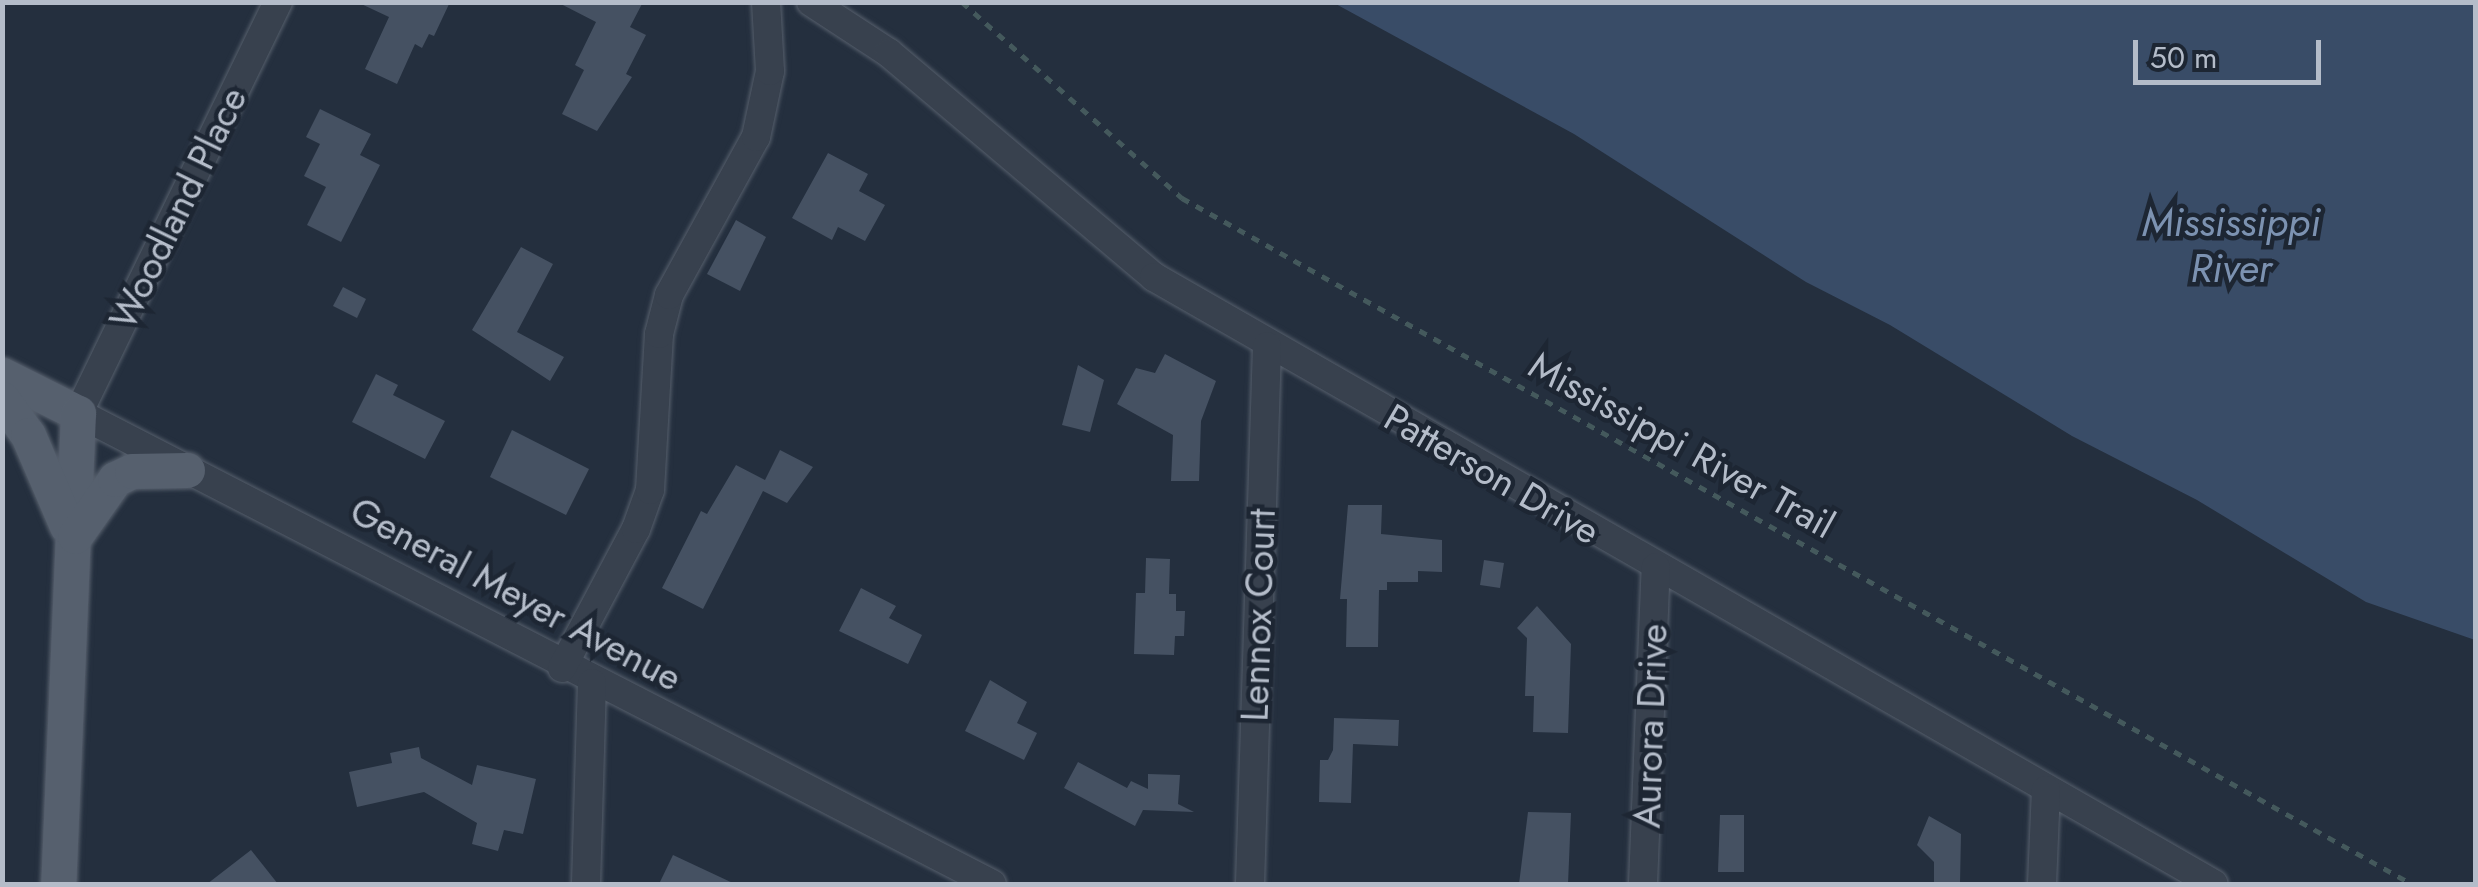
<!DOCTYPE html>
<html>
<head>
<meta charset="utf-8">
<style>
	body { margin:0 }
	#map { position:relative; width:2478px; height:887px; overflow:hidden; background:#242f3e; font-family:Jost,sans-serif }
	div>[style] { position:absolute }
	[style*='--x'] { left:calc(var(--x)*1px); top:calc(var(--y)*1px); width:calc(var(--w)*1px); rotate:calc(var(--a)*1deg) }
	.water>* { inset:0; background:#394c67 }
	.building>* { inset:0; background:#455162 }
	.path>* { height:5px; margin-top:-2.5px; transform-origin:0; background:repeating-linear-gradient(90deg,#44595c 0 8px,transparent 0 16px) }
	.roads { filter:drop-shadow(0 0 2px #565f6c) drop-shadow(0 0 2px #565f6c) }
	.minor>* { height:28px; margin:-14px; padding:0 14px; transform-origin:14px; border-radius:14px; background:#38414e }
	.major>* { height:35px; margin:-17.5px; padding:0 17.5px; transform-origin:17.5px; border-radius:17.5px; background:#56606e }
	span { translate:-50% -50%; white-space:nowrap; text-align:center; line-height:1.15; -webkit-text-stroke:9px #1d2633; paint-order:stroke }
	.street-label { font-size:38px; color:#b4bcc9 }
	.water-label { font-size:40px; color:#7c92b1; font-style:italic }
	.frame { position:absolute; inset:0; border:5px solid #b4bcc9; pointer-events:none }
	.scale { position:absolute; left:2133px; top:40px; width:188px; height:45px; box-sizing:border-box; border:5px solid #b4bcc9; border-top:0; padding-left:12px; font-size:30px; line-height:35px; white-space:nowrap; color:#b4bcc9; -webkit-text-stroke:8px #1d2633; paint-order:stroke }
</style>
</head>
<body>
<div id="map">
	<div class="water">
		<i style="clip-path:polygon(1334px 3px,2475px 3px,2475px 640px,2366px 602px,2197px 500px,2072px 436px,1890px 325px,1806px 282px,1574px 134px)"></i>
	</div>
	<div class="building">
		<i style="clip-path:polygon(357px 2px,450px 2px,434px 36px,429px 34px,422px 48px,415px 44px,397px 84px,365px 69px,389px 17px)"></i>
		<i style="clip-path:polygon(557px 2px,643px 2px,630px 27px,646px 35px,626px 74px,632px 77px,597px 131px,562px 114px,584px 70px,575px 65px,596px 22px)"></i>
		<i style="clip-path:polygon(320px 109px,371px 134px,360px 155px,380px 165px,341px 242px,307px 225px,326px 187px,304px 176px,320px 144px,306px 137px)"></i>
		<i style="clip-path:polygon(828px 153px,868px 174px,859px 191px,885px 205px,865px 241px,838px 227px,832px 240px,792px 218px)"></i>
		<i style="clip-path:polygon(736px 220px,766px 237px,740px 291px,707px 274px)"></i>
		<i style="clip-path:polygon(521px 247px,553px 264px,517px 332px,564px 357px,550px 381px,472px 330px)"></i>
		<i style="clip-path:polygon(343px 287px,366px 299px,357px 318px,333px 306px)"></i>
		<i style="clip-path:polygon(1165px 354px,1216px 381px,1201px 421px,1199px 481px,1171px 481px,1173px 435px,1117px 404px,1136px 368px,1155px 373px)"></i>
		<i style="clip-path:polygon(1078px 365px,1104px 380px,1090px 432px,1062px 425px)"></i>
		<i style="clip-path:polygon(376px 374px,398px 385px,393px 395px,445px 421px,425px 459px,352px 422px)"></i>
		<i style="clip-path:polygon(512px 430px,589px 469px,566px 515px,490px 477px)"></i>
		<i style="clip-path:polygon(780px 450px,813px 467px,787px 503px,763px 491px,703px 609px,662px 588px,701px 511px,707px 514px,736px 465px,765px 480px)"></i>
		<i style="clip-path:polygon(1348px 505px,1382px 505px,1381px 534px,1442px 540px,1442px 572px,1418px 571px,1418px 582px,1387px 582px,1387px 590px,1379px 590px,1378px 647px,1346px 647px,1347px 599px,1340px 599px)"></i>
		<i style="clip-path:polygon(1146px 558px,1170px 559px,1169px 594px,1176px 594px,1176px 611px,1185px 611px,1184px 636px,1175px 636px,1174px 655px,1134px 654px,1136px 593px,1145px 593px)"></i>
		<i style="clip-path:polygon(1484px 560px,1504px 563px,1500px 588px,1480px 585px)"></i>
		<i style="clip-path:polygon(861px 588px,896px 606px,889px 618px,922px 635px,908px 664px,839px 631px)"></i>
		<i style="clip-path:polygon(1537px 606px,1571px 644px,1568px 733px,1533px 732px,1534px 696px,1525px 696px,1527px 638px,1517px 628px)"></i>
		<i style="clip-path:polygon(990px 680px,1027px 702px,1017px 723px,1037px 733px,1024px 760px,965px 731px)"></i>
		<i style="clip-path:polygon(1334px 718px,1399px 720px,1398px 746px,1353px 744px,1351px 803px,1319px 802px,1320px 760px,1328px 760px,1333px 750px)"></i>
		<i style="clip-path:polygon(419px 747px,421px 758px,472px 785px,477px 765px,536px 779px,523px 834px,504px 830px,498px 851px,472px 844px,477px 823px,424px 792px,357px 807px,349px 772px,392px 763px,390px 753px)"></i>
		<i style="clip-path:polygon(1078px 762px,1127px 788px,1131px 781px,1148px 789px,1148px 774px,1180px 775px,1178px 804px,1194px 812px,1143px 810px,1135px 826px,1064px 788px)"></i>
		<i style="clip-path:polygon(1528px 812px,1571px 813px,1568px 884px,1519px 884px)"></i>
		<i style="clip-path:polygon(1720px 815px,1744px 815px,1744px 872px,1718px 872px)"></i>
		<i style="clip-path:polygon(1929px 816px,1961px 834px,1960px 884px,1934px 884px,1934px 862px,1917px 845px)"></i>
		<i style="clip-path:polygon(251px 850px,278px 884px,207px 884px)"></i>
		<i style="clip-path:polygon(673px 855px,735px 884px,659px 884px)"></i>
	</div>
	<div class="path">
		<i style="--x:962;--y:2;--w:295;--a:41.7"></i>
		<i style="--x:1182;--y:198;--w:1408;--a:29.15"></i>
	</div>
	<div class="roads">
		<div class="minor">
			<i style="--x:278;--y:2;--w:457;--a:115.9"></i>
			<i style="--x:78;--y:413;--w:1028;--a:27.26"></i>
			<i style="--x:811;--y:2;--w:93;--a:33.2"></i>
			<i style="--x:889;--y:53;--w:347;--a:40.2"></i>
			<i style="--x:1154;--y:277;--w:1221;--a:29.8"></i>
			<i style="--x:562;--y:668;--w:157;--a:-62"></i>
			<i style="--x:636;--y:529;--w:41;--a:-70.3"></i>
			<i style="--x:650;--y:490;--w:156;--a:-86.7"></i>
			<i style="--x:659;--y:334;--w:40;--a:-75.6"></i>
			<i style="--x:669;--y:295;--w:180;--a:-61.2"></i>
			<i style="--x:756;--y:137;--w:67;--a:-78"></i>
			<i style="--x:770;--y:71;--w:69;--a:-93.3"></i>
			<i style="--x:586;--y:884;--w:201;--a:-88.3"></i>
			<i style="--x:1250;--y:884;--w:538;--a:-88.19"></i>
			<i style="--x:1643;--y:884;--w:317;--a:-87.7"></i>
			<i style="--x:2042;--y:884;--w:94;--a:-87.6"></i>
		</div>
		<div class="major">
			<i style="--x:2;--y:375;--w:85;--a:26.6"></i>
			<i style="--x:78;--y:413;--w:471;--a:92.4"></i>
			<i style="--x:2;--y:399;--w:44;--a:54.2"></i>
			<i style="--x:28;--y:435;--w:99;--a:66.8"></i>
			<i style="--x:75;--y:536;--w:70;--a:-54.9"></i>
			<i style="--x:115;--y:479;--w:19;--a:-25"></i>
			<i style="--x:132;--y:471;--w:55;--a:-1"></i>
		</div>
	</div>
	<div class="street-label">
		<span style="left:178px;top:208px;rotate:-64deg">Woodland Place</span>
		<span style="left:1682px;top:445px;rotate:29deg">Mississippi River Trail</span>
		<span style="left:1492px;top:474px;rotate:30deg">Patterson Drive</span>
		<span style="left:516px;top:594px;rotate:28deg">General Meyer Avenue</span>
		<span style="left:1258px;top:615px;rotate:-88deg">Lennox Court</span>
		<span style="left:1650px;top:726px;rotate:-88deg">Aurora Drive</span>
	</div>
	<div class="water-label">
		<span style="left:2231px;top:245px">Mississippi<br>River</span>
	</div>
	<div class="frame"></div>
	<div class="scale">50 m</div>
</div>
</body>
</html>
